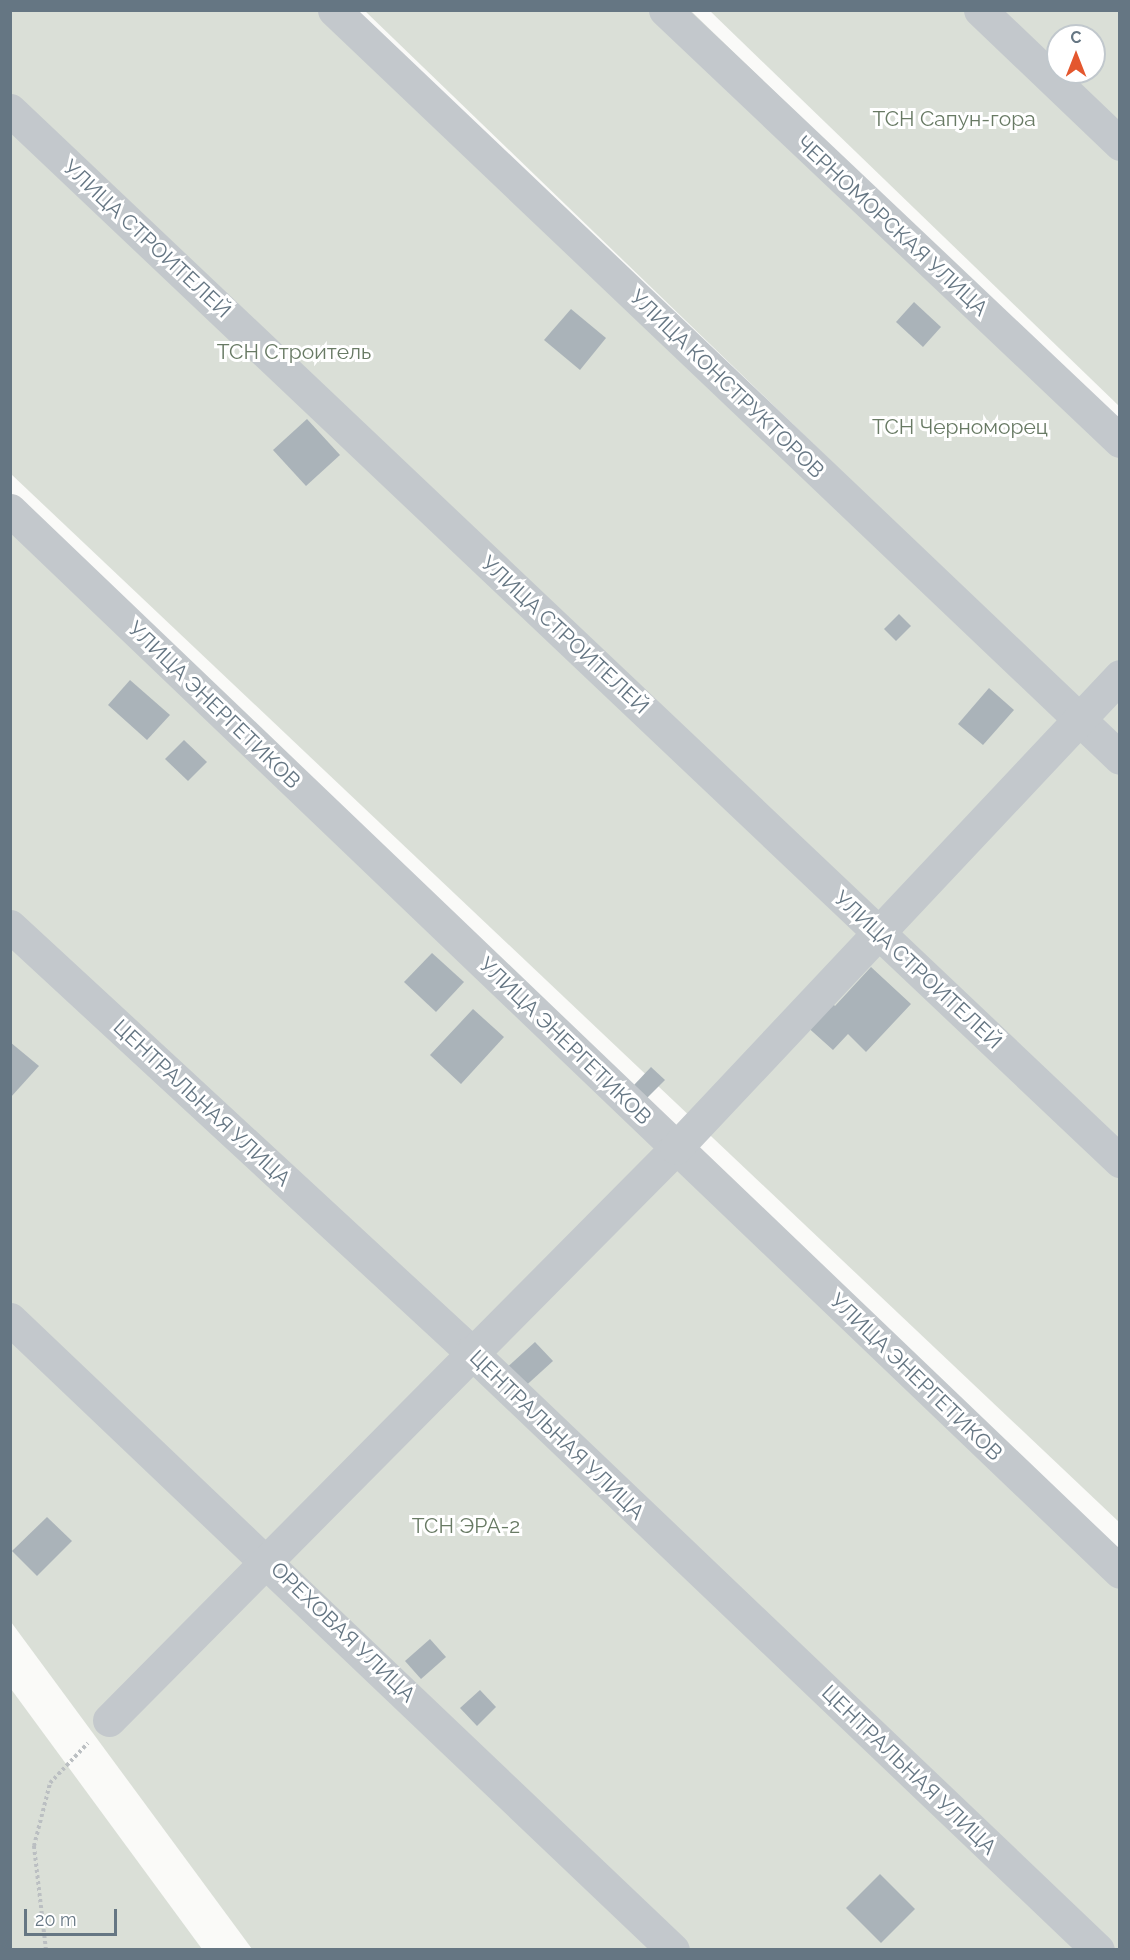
<!DOCTYPE html>
<html>
<head>
<meta charset="utf-8">
<style>
	body { margin:0 }
	#map { position:relative; width:1130px; height:1960px; overflow:hidden; background:#fafaf8; font-family:Raleway,sans-serif }
	div>[style] { position:absolute }
	[style*='--x'] { left:calc(var(--x)*1px); top:calc(var(--y)*1px); width:calc(var(--w)*1px); rotate:calc(var(--a)*1deg) }
	.green>* { inset:0; background:#dadfd7 }
	.building>* { inset:0; background:#aab3b9 }
	.path>* { height:4px; margin-top:-2px; transform-origin:0; background:repeating-linear-gradient(90deg,#bbbfc2 0 3px,transparent 0 6px) }
	.minor>* { height:33px; margin:-16.5px; padding:0 16.5px; transform-origin:16.5px; border-radius:16.5px; background:#c3c8cc }
	span { translate:-50% -50%; white-space:nowrap; text-align:center; line-height:1.15; -webkit-text-stroke:6px #fff; paint-order:stroke }
	.park-label { font-size:21px; color:#687a64 }
	.street-label { font-size:21px; color:#657683 }
	.frame { position:absolute; inset:0; border:12px solid #657683; pointer-events:none }
	.north { position:absolute; left:1046px; top:24px; width:60px; height:60px; box-sizing:border-box; background:#fff; border:2px solid #c1c8cd; border-radius:50%; rotate:0deg; font-size:16px; font-weight:700; line-height:24px; text-align:center; color:#657683 }
	.north::after { content:''; display:block; margin:auto; width:21px; height:27px; background:#e4572e; clip-path:polygon(50% 0,100% 100%,50% 72%,0 100%) }
	.scale { position:absolute; left:24px; top:1909px; width:93px; height:27px; box-sizing:border-box; border:3px solid #657683; border-top:0; padding-left:8px; font-size:18px; line-height:21px; white-space:nowrap; color:#657683; -webkit-text-stroke:4px #fff; paint-order:stroke }
</style>
</head>
<body>
<div id="map">
	<div class="green">
		<i style="clip-path:polygon(10px 11px,349px 11px,1119px 757px,1119px 1522px,11px 474px)"></i>
		<i style="clip-path:polygon(365px 11px,691px 11px,1119px 424px,1119px 739px)"></i>
		<i style="clip-path:polygon(710px 11px,972px 11px,1119px 152px,1119px 406px)"></i>
		<i style="clip-path:polygon(997px 11px,1119px 11px,1119px 127px,1062px 72px,1094px 72px,1094px 36px,1058px 36px,1058px 68px)"></i>
		<i style="clip-path:polygon(10px 519px,1119px 1560px,1119px 1949px,252px 1949px,11px 1622px)"></i>
		<i style="clip-path:polygon(11px 1689px,202px 1949px,11px 1949px)"></i>
	</div>
	<div class="building">
		<i style="clip-path:polygon(914px 302px,941px 327px,923px 347px,896px 322px)"></i>
		<i style="clip-path:polygon(571px 309px,606px 338px,580px 370px,544px 340px)"></i>
		<i style="clip-path:polygon(307px 419px,340px 455px,306px 486px,273px 450px)"></i>
		<i style="clip-path:polygon(899px 614px,911px 626px,896px 641px,884px 629px)"></i>
		<i style="clip-path:polygon(130px 680px,170px 715px,147px 740px,108px 705px)"></i>
		<i style="clip-path:polygon(989px 688px,1014px 710px,983px 745px,958px 724px)"></i>
		<i style="clip-path:polygon(184px 740px,207px 762px,188px 781px,165px 759px)"></i>
		<i style="clip-path:polygon(432px 953px,464px 982px,436px 1012px,404px 982px)"></i>
		<i style="clip-path:polygon(871px 967px,911px 1004px,866px 1052px,848px 1034px,833px 1050px,804px 1024px,827px 998px,835px 1006px)"></i>
		<i style="clip-path:polygon(473px 1009px,504px 1037px,461px 1084px,430px 1055px)"></i>
		<i style="clip-path:polygon(10px 1042px,39px 1066px,10px 1098px)"></i>
		<i style="clip-path:polygon(651px 1067px,665px 1080px,647px 1098px,634px 1085px)"></i>
		<i style="clip-path:polygon(535px 1342px,553px 1361px,520px 1391px,502px 1372px)"></i>
		<i style="clip-path:polygon(47px 1517px,72px 1541px,37px 1576px,12px 1551px)"></i>
		<i style="clip-path:polygon(430px 1639px,446px 1657px,421px 1679px,405px 1661px)"></i>
		<i style="clip-path:polygon(480px 1690px,496px 1707px,477px 1726px,460px 1708px)"></i>
		<i style="clip-path:polygon(880px 1874px,915px 1909px,881px 1943px,846px 1908px)"></i>
	</div>
	<div class="path">
		<i style="--x:46;--y:1950;--w:105;--a:-96.6"></i>
		<i style="--x:34;--y:1846;--w:65;--a:-75.7"></i>
		<i style="--x:50;--y:1783;--w:55;--a:-46.5"></i>
	</div>
	<div class="minor">
		<i style="--x:334;--y:10;--w:1085;--a:43.58"></i>
		<i style="--x:665;--y:10;--w:627;--a:43.45"></i>
		<i style="--x:980;--y:10;--w:194;--a:43.7"></i>
		<i style="--x:10;--y:110;--w:1529;--a:43.44"></i>
		<i style="--x:10;--y:510;--w:1536;--a:43.73"></i>
		<i style="--x:10;--y:926;--w:628;--a:42.74"></i>
		<i style="--x:471;--y:1352;--w:866;--a:43.64"></i>
		<i style="--x:10;--y:1319;--w:915;--a:43.58"></i>
		<i style="--x:109;--y:1720;--w:805;--a:-45.25"></i>
		<i style="--x:676;--y:1148;--w:648;--a:-46.75"></i>
	</div>
	<div class="park-label">
		<span style="left:954px;top:119px">ТСН Сапун-гора</span>
		<span style="left:294px;top:352px">ТСН Строитель</span>
		<span style="left:960px;top:427px">ТСН Черноморец</span>
		<span style="left:466px;top:1526px">ТСН ЭРА-2</span>
	</div>
	<div class="street-label">
		<span style="left:892px;top:226px;rotate:43deg">ЧЕРНОМОРСКАЯ УЛИЦА</span>
		<span style="left:147px;top:239px;rotate:43deg">УЛИЦА СТРОИТЕЛЕЙ</span>
		<span style="left:727px;top:384px;rotate:44deg">УЛИЦА КОНСТРУКТОРОВ</span>
		<span style="left:565px;top:635px;rotate:43deg">УЛИЦА СТРОИТЕЛЕЙ</span>
		<span style="left:214px;top:705px;rotate:44deg">УЛИЦА ЭНЕРГЕТИКОВ</span>
		<span style="left:918px;top:970px;rotate:43deg">УЛИЦА СТРОИТЕЛЕЙ</span>
		<span style="left:565px;top:1041px;rotate:44deg">УЛИЦА ЭНЕРГЕТИКОВ</span>
		<span style="left:202px;top:1103px;rotate:43deg">ЦЕНТРАЛЬНАЯ УЛИЦА</span>
		<span style="left:916px;top:1377px;rotate:44deg">УЛИЦА ЭНЕРГЕТИКОВ</span>
		<span style="left:557px;top:1435px;rotate:44deg">ЦЕНТРАЛЬНАЯ УЛИЦА</span>
		<span style="left:343px;top:1632px;rotate:44deg">ОРЕХОВАЯ УЛИЦА</span>
		<span style="left:909px;top:1770px;rotate:44deg">ЦЕНТРАЛЬНАЯ УЛИЦА</span>
	</div>
	<div class="frame"></div>
	<div class="north">С</div>
	<div class="scale">20 m</div>
</div>
</body>
</html>
